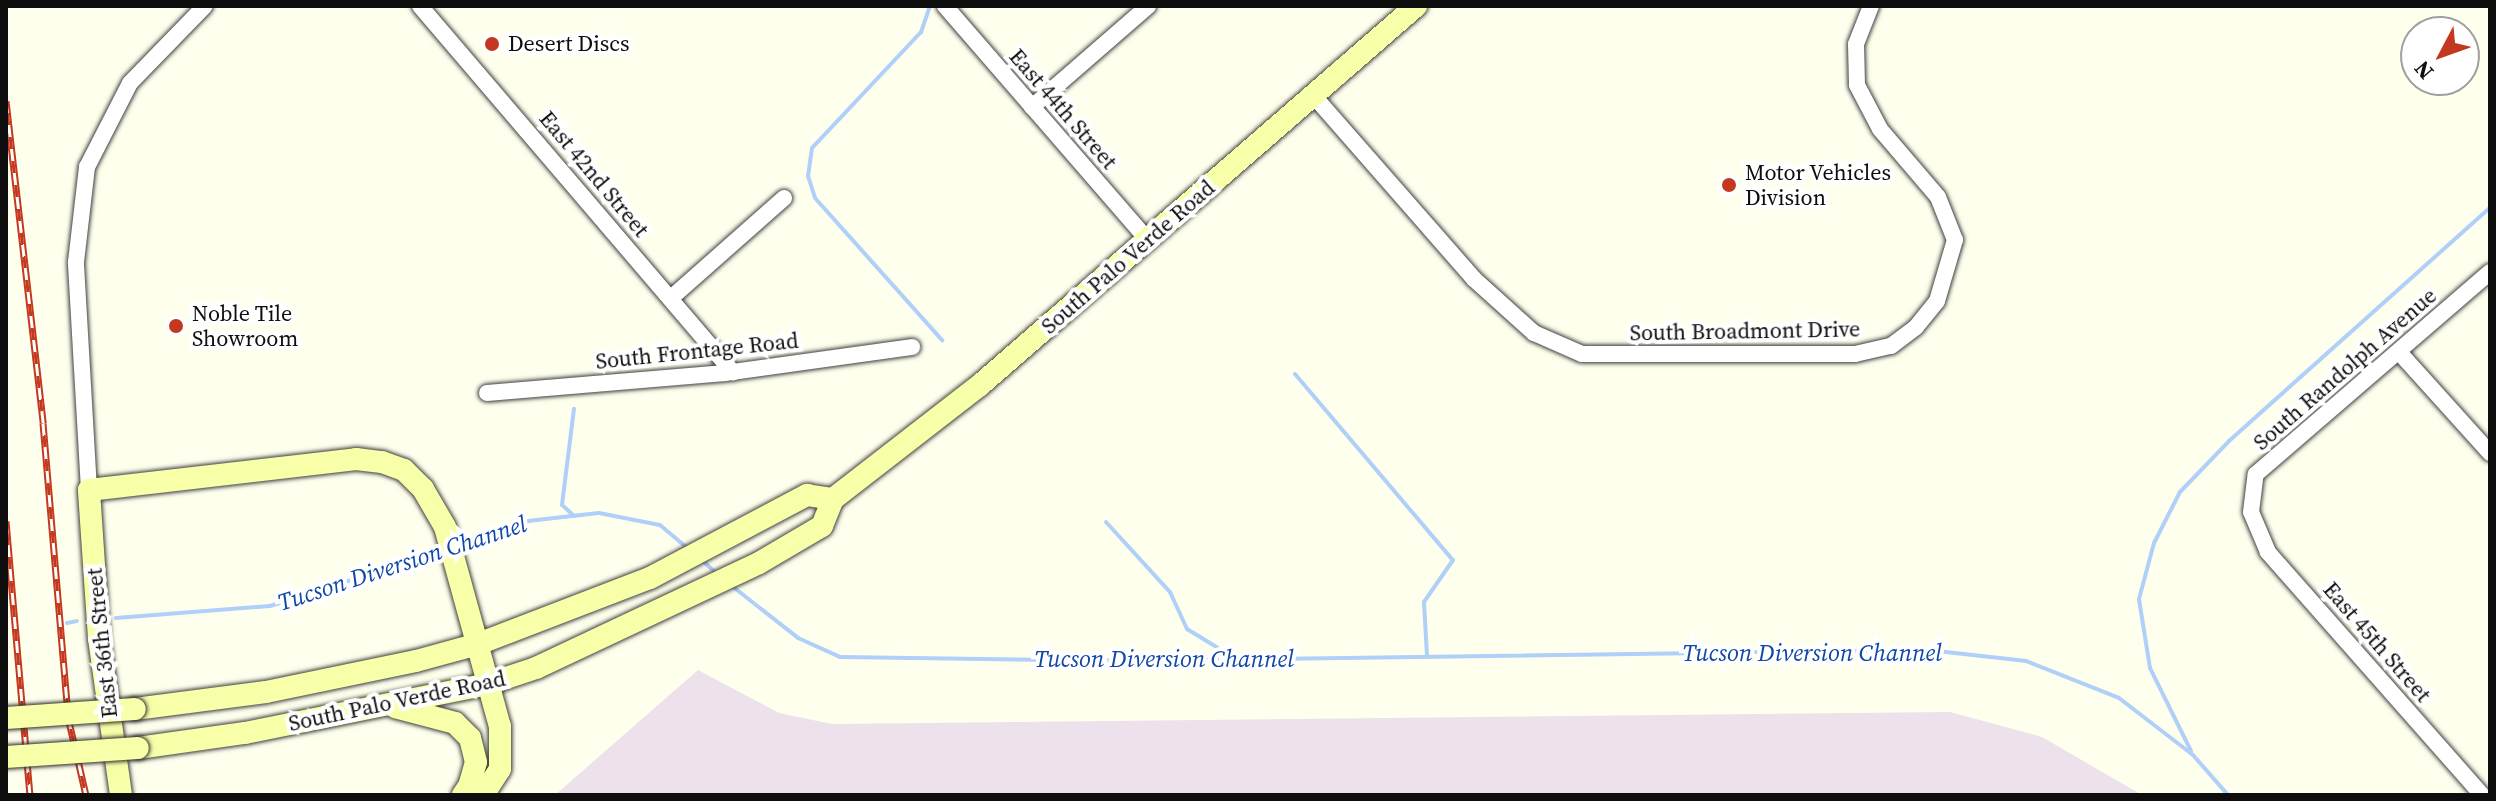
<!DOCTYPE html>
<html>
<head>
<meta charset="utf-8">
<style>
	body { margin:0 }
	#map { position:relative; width:2496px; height:801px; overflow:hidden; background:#ffe; font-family:"Source Serif 4",serif }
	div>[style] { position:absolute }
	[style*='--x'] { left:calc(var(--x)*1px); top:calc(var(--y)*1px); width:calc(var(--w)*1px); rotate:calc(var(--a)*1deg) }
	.industrial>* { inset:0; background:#ede1ec }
	.stream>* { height:4px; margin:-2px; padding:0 2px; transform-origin:2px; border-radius:2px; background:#b0cff9 }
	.roads { filter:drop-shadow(0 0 2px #414141) drop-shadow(0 0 2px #414141) }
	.street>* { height:16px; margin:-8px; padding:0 8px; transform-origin:8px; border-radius:8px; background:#fff }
	.secondary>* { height:22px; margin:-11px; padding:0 11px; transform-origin:11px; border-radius:11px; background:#f8ffa9 }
	.rail>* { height:7px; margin-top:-3.5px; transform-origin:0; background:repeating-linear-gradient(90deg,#fff 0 12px,#c4381f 0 24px); box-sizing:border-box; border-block:2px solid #c4381f }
	.bridges { filter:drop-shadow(0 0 2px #303030) drop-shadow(0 0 2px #303030) }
	.secondary-bridge>* { height:22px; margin:-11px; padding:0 11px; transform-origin:11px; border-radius:11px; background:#f8ffa9 }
	.dots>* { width:22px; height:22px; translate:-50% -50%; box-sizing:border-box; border:4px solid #fff; border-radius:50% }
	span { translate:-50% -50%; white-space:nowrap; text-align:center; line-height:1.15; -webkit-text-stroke:8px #fff; paint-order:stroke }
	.poi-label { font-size:22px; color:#0e0e0e }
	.left { translate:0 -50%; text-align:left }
	.street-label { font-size:22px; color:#0e0e0e }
	.water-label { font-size:24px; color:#1147a5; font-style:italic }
	.frame { position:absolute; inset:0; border:8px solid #0e0e0e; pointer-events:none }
	.north { position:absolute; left:2400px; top:16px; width:80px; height:80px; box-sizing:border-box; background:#fff; border:2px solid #9f9f9f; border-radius:50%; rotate:229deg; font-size:22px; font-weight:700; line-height:32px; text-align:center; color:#0e0e0e }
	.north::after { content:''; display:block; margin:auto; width:28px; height:36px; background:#c4381f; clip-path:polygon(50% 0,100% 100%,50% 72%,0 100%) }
</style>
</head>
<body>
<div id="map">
	<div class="industrial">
		<i style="clip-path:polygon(698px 670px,779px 713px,832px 724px,1950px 712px,2042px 737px,2142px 795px,555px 795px)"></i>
	</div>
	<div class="stream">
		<i style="--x:930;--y:6;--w:28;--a:109"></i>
		<i style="--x:921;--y:32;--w:159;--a:133.2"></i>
		<i style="--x:812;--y:148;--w:28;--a:98"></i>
		<i style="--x:808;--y:176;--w:23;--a:72"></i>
		<i style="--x:815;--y:198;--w:191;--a:48.2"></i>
		<i style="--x:1295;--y:374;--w:244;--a:49.7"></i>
		<i style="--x:1453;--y:560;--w:51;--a:124.6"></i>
		<i style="--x:1424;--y:602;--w:54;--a:86.8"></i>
		<i style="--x:574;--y:516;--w:16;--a:-137"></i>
		<i style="--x:562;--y:505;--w:97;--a:-82.9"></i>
		<i style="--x:1106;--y:522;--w:95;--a:47.6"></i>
		<i style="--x:1170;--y:592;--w:41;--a:65.3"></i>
		<i style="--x:1187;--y:629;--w:57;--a:31.5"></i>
		<i style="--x:456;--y:546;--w:76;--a:-19.1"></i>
		<i style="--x:528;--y:521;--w:71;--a:-6.4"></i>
		<i style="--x:599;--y:513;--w:62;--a:11.1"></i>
		<i style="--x:660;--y:525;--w:38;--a:40"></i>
		<i style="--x:702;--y:560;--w:19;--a:43"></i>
		<i style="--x:732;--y:586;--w:84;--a:38.2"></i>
		<i style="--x:798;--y:638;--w:46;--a:24.3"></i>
		<i style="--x:840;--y:657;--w:275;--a:0.8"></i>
		<i style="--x:1115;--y:661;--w:813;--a:-0.78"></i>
		<i style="--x:1928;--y:650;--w:99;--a:6.4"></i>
		<i style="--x:2026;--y:661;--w:100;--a:21.7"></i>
		<i style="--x:2119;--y:698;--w:93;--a:37.6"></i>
		<i style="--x:2193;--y:755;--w:53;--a:48.8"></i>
		<i style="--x:116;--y:618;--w:154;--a:-4.5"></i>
		<i style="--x:270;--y:606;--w:183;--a:-17.8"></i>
		<i style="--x:67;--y:623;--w:10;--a:-11"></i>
		<i style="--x:2191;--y:751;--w:93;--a:-116.3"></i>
		<i style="--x:2150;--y:668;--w:70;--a:-99.1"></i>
		<i style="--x:2139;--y:599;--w:58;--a:-75"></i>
		<i style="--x:2154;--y:543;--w:57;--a:-63"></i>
		<i style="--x:2180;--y:492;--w:71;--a:-46.1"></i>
		<i style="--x:2229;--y:441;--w:350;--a:-41.8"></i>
	</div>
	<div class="roads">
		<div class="street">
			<i style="--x:420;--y:6;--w:482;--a:49.5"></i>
			<i style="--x:945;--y:6;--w:310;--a:49.1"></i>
			<i style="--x:1313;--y:95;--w:244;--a:48.8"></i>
			<i style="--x:1474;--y:279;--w:81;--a:42"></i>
			<i style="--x:1534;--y:333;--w:52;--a:23.6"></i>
			<i style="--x:1582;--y:354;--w:273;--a:0"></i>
			<i style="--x:1855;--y:354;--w:37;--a:-13"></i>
			<i style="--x:1891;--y:346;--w:31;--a:-37"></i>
			<i style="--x:1916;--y:327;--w:33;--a:-51"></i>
			<i style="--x:1937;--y:301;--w:64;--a:-73.6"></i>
			<i style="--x:1955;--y:240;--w:46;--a:-111.6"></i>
			<i style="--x:1938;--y:197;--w:89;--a:-130.5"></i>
			<i style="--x:1880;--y:129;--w:50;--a:-117.6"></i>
			<i style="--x:1857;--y:85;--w:41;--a:-91.4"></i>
			<i style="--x:1856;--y:44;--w:41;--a:-68.5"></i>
			<i style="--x:1032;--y:107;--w:154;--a:-41"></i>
			<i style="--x:671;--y:298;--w:151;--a:-41.5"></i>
			<i style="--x:2399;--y:352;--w:136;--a:48"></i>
			<i style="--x:487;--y:393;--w:239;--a:-4.8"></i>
			<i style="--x:725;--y:373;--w:189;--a:-7.9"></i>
			<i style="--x:89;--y:490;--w:228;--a:-93.3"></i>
			<i style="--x:76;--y:262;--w:96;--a:-83.4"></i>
			<i style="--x:87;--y:167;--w:94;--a:-62.9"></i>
			<i style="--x:130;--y:83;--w:107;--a:-45.8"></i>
			<i style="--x:2482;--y:795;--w:324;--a:-131.4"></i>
			<i style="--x:2268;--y:552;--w:43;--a:-113"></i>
			<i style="--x:2251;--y:512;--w:38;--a:-83"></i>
			<i style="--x:2256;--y:474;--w:309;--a:-40.8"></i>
		</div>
		<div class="secondary">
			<i style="--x:395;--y:707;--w:62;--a:14.9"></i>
			<i style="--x:455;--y:723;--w:21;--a:45"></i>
			<i style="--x:470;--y:738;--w:25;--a:76"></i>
			<i style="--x:476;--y:762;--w:25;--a:106"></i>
			<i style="--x:469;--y:786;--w:11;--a:124"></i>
			<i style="--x:135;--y:709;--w:132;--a:-7.4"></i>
			<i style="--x:266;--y:692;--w:153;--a:-11.7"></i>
			<i style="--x:416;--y:661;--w:64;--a:-15.3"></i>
			<i style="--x:478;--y:644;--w:184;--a:-21"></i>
			<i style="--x:650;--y:578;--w:178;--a:-27.9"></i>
			<i style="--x:807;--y:495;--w:26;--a:9"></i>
			<i style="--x:138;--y:748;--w:108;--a:-8"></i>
			<i style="--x:245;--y:733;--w:248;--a:-11.4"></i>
			<i style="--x:488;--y:684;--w:51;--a:-18.4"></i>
			<i style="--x:536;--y:668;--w:246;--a:-25.2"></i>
			<i style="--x:759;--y:563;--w:73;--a:-30.4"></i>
			<i style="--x:822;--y:526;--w:29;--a:-68"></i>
			<i style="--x:833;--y:499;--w:186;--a:-37.8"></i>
			<i style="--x:980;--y:385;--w:578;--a:-41"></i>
			<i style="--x:121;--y:795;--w:159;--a:-98"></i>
			<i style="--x:99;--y:638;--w:148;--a:-93.9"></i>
			<i style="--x:89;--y:490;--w:269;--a:-6.6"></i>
			<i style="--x:356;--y:459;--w:26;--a:7"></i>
			<i style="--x:382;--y:462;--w:23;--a:20"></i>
			<i style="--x:404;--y:470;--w:27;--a:45"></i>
			<i style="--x:423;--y:489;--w:44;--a:59.9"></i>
			<i style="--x:445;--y:527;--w:206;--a:74.6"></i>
			<i style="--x:500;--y:726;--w:43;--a:90"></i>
			<i style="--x:500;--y:769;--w:31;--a:123"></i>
		</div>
	</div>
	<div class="rail">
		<i style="--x:6;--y:101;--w:324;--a:83.4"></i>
		<i style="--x:43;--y:423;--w:295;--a:85.1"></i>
		<i style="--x:68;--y:717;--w:80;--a:77"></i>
		<i style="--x:6;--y:521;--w:275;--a:85"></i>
	</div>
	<div class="bridges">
		<div class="secondary-bridge">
			<i style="--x:6;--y:718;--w:129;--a:-4"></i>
			<i style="--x:6;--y:757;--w:132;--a:-3.9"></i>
		</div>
	</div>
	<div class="dots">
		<i style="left:492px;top:44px;background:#c4381f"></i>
		<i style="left:1729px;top:185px;background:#c4381f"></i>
		<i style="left:176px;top:326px;background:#c4381f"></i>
	</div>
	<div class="poi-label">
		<span class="left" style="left:508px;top:44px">Desert Discs</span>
		<span class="left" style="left:1745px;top:185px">Motor Vehicles<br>Division</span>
		<span class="left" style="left:192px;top:326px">Noble Tile<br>Showroom</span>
	</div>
	<div class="street-label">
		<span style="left:1063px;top:109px;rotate:49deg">East 44th Street</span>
		<span style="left:594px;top:174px;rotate:50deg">East 42nd Street</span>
		<span style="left:1128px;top:257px;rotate:-41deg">South Palo Verde Road</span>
		<span style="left:1745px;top:331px;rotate:-1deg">South Broadmont Drive</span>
		<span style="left:697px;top:351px;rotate:-6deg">South Frontage Road</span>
		<span style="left:2345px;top:369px;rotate:-41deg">South Randolph Avenue</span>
		<span style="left:2377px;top:642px;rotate:49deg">East 45th Street</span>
		<span style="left:102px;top:643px;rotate:-96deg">East 36th Street</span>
		<span style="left:397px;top:701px;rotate:-12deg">South Palo Verde Road</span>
	</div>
	<div class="water-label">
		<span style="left:402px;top:563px;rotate:-18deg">Tucson Diversion Channel</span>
		<span style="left:1812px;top:653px">Tucson Diversion Channel</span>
		<span style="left:1164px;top:659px">Tucson Diversion Channel</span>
	</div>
	<div class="frame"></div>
	<div class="north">N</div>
</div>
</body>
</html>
